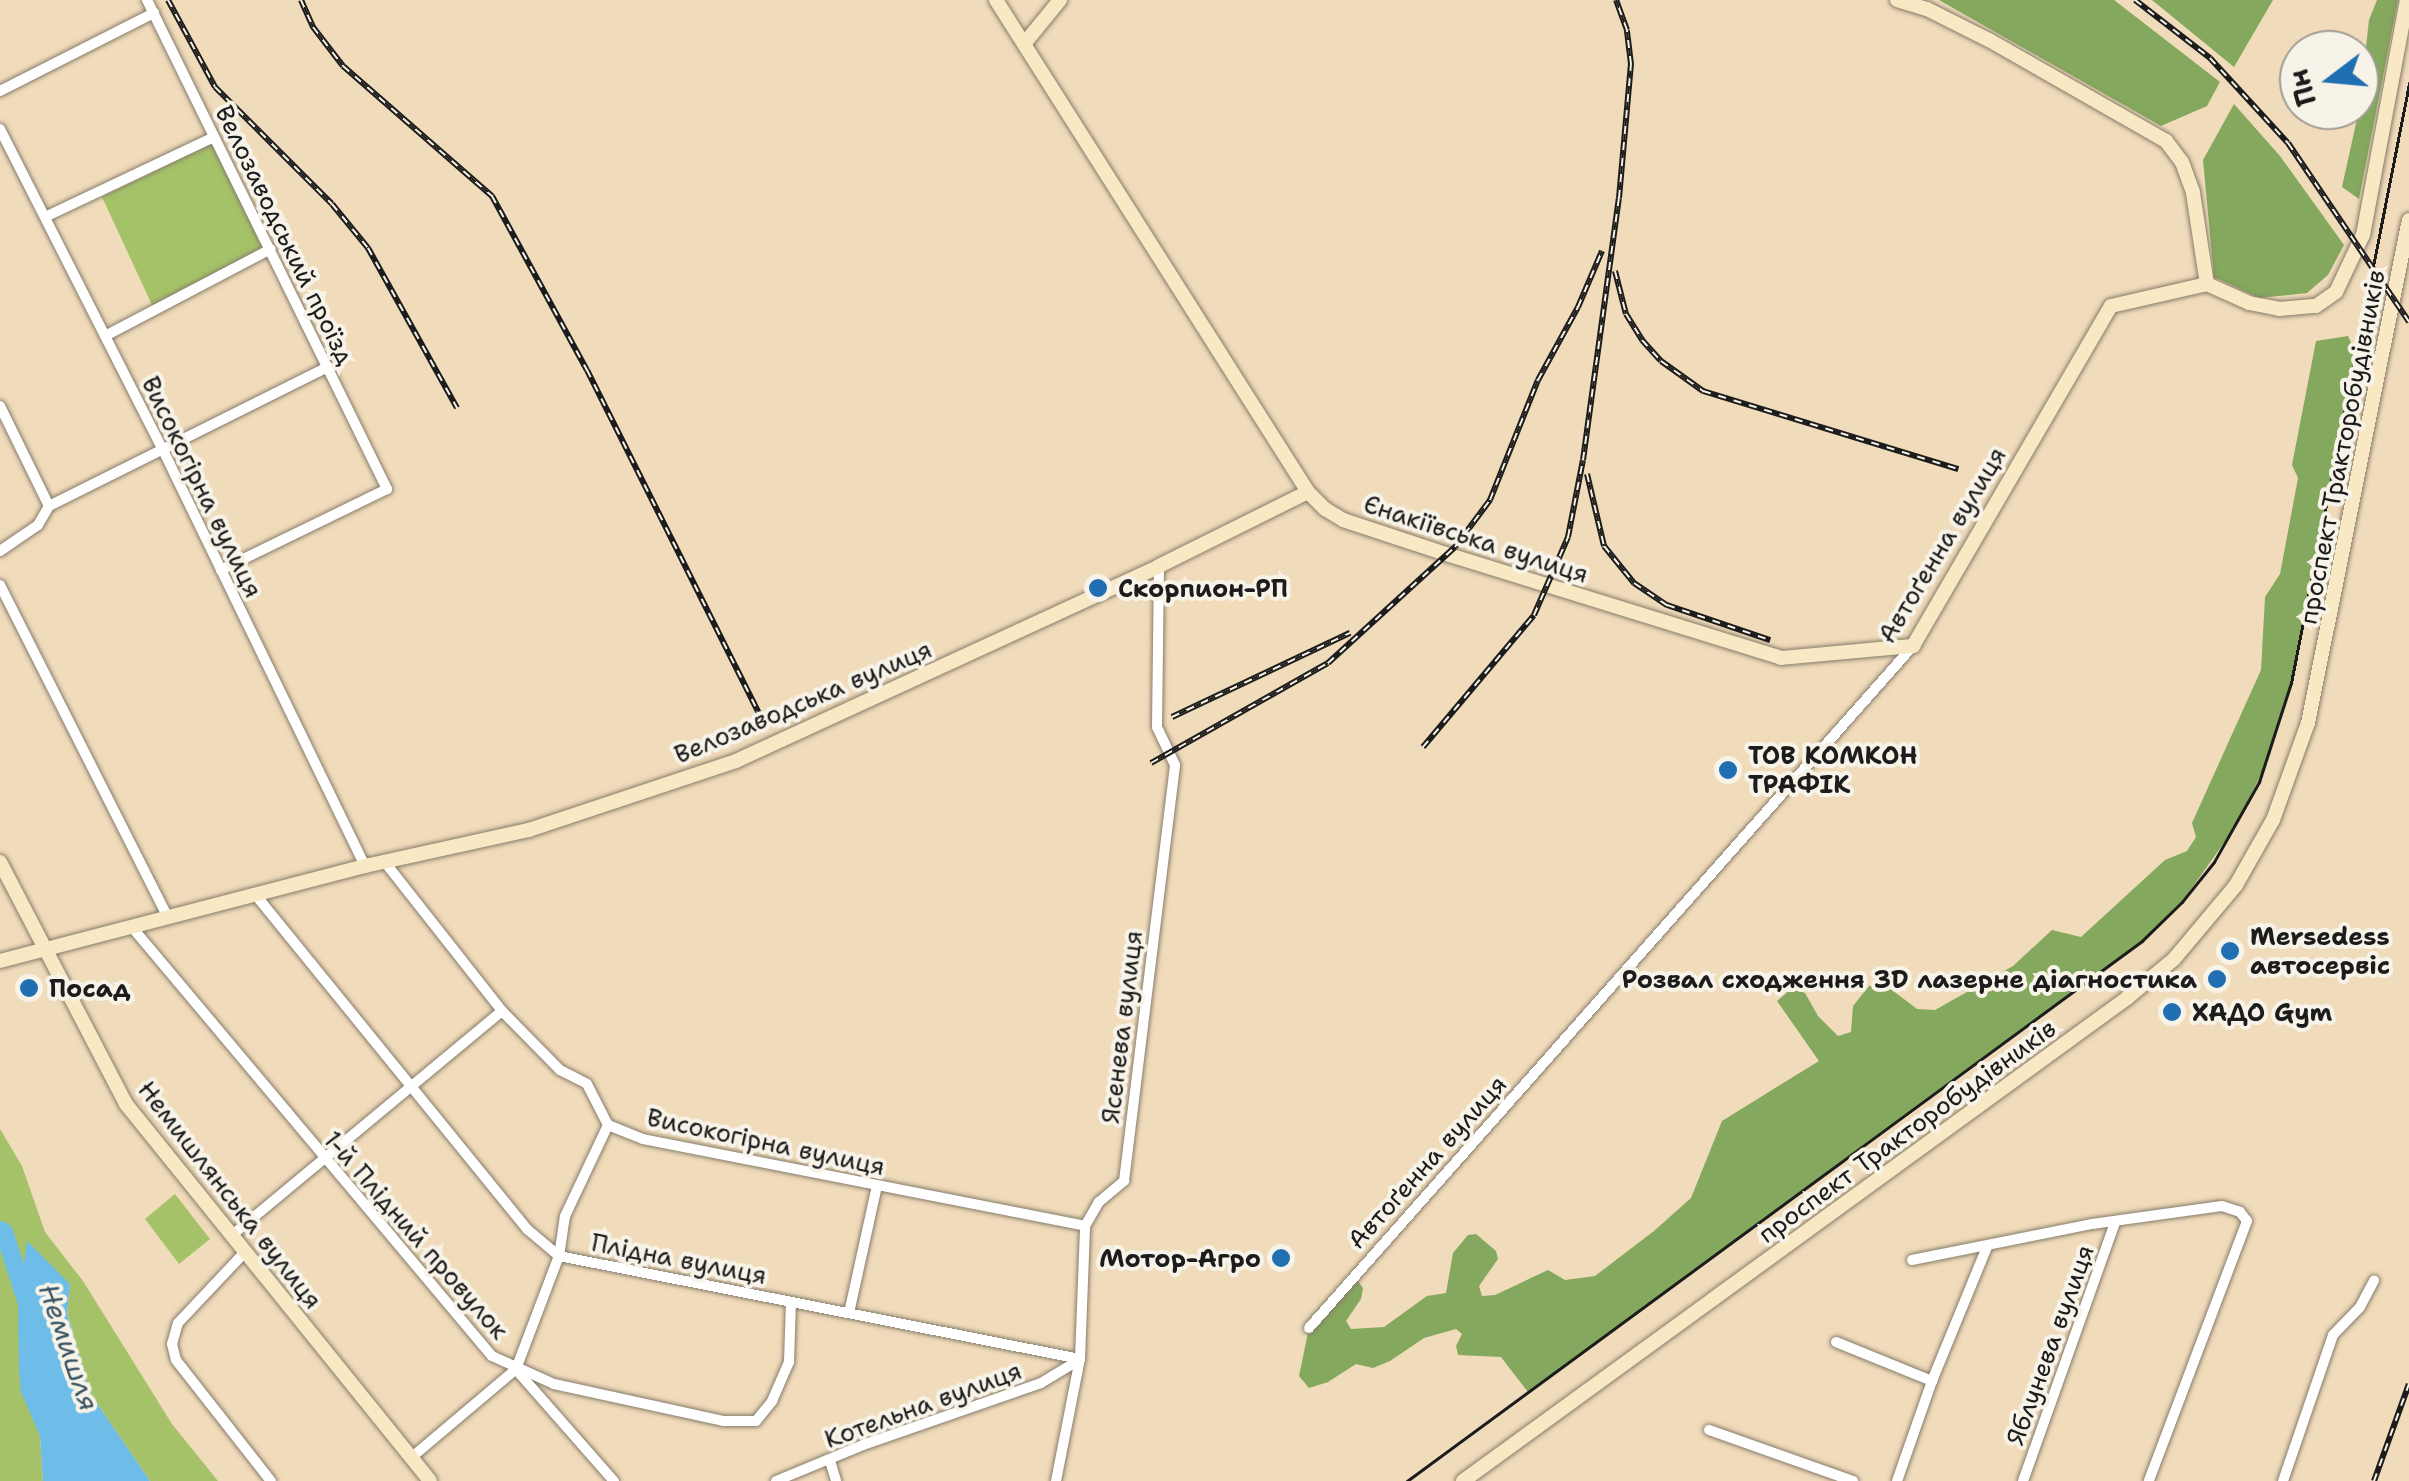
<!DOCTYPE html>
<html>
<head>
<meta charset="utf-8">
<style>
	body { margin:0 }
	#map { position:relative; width:2409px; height:1481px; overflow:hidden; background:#f0dbba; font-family:"Shantell Sans",sans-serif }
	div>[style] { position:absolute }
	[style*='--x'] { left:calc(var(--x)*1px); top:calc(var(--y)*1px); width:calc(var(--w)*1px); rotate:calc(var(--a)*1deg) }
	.green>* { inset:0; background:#a5c269 }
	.forest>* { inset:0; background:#84a85d }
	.water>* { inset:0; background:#6ebde9 }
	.river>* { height:18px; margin:-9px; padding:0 9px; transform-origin:9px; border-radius:9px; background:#6ebde9 }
	.roads { filter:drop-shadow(0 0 2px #867c6b) drop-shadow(0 0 2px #867c6b) }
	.street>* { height:10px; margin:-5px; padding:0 5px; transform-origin:5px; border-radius:5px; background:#fff }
	.secondary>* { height:14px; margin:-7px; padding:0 7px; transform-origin:7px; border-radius:7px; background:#f8e8c3 }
	.tram>* { height:2.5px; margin:-1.25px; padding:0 1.25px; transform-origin:1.25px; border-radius:1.25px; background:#1c1c1c }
	.rail>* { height:6px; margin-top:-3px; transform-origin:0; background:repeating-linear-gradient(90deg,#f7f3e8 0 8px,#1c1c1c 0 16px); box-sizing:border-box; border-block:2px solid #1c1c1c }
	.dots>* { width:28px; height:28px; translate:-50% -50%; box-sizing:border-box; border:5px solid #f7f3e8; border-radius:50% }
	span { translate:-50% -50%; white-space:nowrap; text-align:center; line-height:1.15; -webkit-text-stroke:8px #f7f3e8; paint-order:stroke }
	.street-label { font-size:25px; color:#1c1c1c }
	.poi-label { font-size:25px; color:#1c1c1c; font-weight:700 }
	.left { translate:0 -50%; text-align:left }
	.right { translate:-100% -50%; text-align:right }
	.water-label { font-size:28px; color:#395464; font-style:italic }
	.north { position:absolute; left:2279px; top:30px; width:100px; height:100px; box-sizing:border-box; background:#f7f3e8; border:2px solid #9f9d96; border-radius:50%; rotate:254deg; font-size:28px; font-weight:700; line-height:40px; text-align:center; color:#1c1c1c }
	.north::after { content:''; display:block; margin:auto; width:35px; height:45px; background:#1f6fb2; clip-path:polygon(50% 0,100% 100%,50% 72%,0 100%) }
</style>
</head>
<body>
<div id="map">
	<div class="green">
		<i style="clip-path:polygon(208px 145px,214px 146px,264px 244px,262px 250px,153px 307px,102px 197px)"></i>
		<i style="clip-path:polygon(0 1129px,22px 1166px,45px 1232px,83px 1281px,172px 1424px,218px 1481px,150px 1481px,90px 1393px,67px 1312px,70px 1284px,32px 1415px,40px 1436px,43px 1481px,0 1481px)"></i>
		<i style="clip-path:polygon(175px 1194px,210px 1239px,179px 1264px,145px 1219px)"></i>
	</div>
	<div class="forest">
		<i style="clip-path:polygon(1939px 0,2114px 0,2220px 82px,2207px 106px,2161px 126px)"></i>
		<i style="clip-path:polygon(2152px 0,2273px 0,2234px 67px)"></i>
		<i style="clip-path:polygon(2377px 0,2398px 0,2359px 199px,2342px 187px,2359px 110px,2369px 20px)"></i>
		<i style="clip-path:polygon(2234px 104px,2280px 156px,2344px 245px,2328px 275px,2307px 293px,2259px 298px,2214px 277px,2203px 160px)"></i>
		<i style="clip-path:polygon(2348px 336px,2356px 354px,2291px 683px,2269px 757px,2238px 823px,2182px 902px,2142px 941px,1528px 1392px,1501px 1357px,1458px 1355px,1456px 1346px,1462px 1334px,1456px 1329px,1424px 1338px,1390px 1361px,1373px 1368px,1356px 1364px,1328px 1382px,1309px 1388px,1299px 1376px,1309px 1328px,1357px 1280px,1363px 1288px,1361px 1299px,1346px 1321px,1351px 1329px,1384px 1327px,1427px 1296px,1446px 1293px,1453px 1253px,1468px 1235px,1476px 1234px,1496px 1251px,1498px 1259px,1479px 1286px,1482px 1296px,1495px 1295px,1548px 1270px,1565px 1280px,1595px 1276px,1654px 1231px,1691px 1198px,1722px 1121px,1819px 1061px,1777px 1001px,1792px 988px,1805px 993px,1818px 1016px,1838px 1036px,1851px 1032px,1853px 1006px,1869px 986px,1884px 984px,1917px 1009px,1935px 1010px,2013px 966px,2052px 930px,2081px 937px,2165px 860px,2187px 851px,2196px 837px,2192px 823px,2261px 670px,2265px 597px,2280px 574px,2298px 478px,2292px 465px,2316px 341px)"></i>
	</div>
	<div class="water">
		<i style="clip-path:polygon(27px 1241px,70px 1284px,67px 1313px,90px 1393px,150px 1481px,43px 1481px,40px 1436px,21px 1392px,19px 1371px,18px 1305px)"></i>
	</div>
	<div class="river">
		<i style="--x:0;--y:1230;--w:4;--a:27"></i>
		<i style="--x:4;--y:1232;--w:75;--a:72.1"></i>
	</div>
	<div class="roads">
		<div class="street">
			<i style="--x:147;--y:0;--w:545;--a:63.86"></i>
			<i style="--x:387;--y:489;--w:185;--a:154"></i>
			<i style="--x:0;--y:91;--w:173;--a:-26.9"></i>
			<i style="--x:0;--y:129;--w:360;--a:63.1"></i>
			<i style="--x:163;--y:450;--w:462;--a:64.1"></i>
			<i style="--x:45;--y:217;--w:187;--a:-25.3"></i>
			<i style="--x:105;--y:336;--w:187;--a:-27.7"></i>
			<i style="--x:0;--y:406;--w:111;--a:63.9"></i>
			<i style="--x:0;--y:551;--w:46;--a:-34.4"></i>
			<i style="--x:38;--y:525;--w:22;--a:-60"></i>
			<i style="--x:49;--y:506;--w:312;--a:-26.5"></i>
			<i style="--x:0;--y:585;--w:370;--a:63.2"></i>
			<i style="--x:384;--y:861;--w:191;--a:51.8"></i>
			<i style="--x:502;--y:1011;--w:83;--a:45.5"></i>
			<i style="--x:560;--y:1070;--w:30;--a:27"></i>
			<i style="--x:587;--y:1084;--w:46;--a:62.9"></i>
			<i style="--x:608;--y:1125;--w:38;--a:22"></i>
			<i style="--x:643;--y:1139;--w:450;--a:11.1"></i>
			<i style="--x:254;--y:893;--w:434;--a:50.9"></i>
			<i style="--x:528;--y:1230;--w:40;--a:40"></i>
			<i style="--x:559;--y:1256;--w:531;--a:11.18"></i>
			<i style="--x:131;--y:926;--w:561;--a:49.99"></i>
			<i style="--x:492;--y:1356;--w:68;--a:24.3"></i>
			<i style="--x:554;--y:1384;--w:173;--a:12.3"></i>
			<i style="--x:723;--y:1421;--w:33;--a:0"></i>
			<i style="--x:756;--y:1421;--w:26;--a:-51"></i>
			<i style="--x:772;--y:1401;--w:43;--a:-66.4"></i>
			<i style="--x:789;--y:1362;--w:59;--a:-88.1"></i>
			<i style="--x:231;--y:1236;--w:352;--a:-39.7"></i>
			<i style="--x:244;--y:1253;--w:96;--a:133.3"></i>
			<i style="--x:178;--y:1323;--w:22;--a:106"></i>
			<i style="--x:172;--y:1344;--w:16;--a:76"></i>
			<i style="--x:176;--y:1360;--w:154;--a:51.9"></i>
			<i style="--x:1912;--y:1260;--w:184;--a:-11.3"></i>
			<i style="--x:2092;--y:1224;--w:131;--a:-7.9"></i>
			<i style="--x:2222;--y:1206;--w:19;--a:18"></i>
			<i style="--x:2240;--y:1212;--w:11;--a:52"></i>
			<i style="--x:2247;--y:1221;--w:278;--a:110.7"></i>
			<i style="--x:849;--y:1313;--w:130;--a:-77.6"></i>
			<i style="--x:1309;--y:1328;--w:911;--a:-48.47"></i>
			<i style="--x:1836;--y:1342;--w:104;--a:22.1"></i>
			<i style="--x:519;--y:1373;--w:144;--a:48.7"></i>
			<i style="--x:1709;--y:1430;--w:153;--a:19.5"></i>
			<i style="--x:412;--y:1457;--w:136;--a:-40.2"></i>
			<i style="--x:516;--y:1369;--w:121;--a:-69.2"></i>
			<i style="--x:559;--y:1256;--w:40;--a:-81.5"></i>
			<i style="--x:565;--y:1216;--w:101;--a:-64.7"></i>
			<i style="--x:830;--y:1461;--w:21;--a:73"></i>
			<i style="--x:776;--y:1481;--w:94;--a:-22.5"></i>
			<i style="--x:863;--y:1445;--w:188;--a:-19.2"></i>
			<i style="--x:1041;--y:1383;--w:44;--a:-31.2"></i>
			<i style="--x:1056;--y:1481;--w:124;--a:-78.9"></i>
			<i style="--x:1080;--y:1359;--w:133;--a:-87.8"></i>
			<i style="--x:1085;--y:1226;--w:28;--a:-60"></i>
			<i style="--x:1099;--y:1202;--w:33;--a:-40"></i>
			<i style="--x:1124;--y:1181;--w:419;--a:-83"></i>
			<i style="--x:1175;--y:765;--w:42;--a:-115.3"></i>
			<i style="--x:1157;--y:727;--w:161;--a:-89.3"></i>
			<i style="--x:1897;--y:1481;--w:106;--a:-70.7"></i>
			<i style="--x:1932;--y:1381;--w:145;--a:-67.7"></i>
			<i style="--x:2023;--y:1481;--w:275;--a:-70.4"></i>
			<i style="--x:2283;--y:1481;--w:154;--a:-71.1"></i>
			<i style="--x:2333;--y:1335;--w:39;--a:-46"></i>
			<i style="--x:2360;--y:1307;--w:30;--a:-62"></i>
		</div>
		<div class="secondary">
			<i style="--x:996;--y:0;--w:583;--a:57.62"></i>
			<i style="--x:1308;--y:492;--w:24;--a:45"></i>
			<i style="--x:1325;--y:509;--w:21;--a:31"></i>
			<i style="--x:1343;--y:520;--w:108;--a:18.3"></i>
			<i style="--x:1446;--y:554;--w:351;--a:17.2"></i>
			<i style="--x:1781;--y:658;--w:133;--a:-5.2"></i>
			<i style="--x:1913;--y:646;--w:393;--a:-59.8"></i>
			<i style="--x:2111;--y:306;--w:98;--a:-12.9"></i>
			<i style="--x:2207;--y:284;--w:46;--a:24.3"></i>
			<i style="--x:2249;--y:303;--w:31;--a:11"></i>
			<i style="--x:2279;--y:309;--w:37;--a:-5"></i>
			<i style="--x:2316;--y:306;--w:24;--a:-35"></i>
			<i style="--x:2336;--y:292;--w:63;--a:-64.7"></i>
			<i style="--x:2363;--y:235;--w:239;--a:-79.4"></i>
			<i style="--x:1897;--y:0;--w:31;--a:17"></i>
			<i style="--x:1927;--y:9;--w:69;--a:26.6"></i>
			<i style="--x:1989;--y:40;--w:204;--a:29.7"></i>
			<i style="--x:2166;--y:141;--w:26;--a:53"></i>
			<i style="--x:2182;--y:162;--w:33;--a:70"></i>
			<i style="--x:2193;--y:193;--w:92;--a:81.3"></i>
			<i style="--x:1024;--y:44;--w:57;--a:-50.7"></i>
			<i style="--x:0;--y:862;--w:273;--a:62.5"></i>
			<i style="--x:126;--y:1104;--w:484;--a:51.1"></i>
			<i style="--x:0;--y:961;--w:377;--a:-14.6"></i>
			<i style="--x:365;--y:866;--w:168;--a:-12.4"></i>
			<i style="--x:529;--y:830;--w:218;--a:-18.4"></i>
			<i style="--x:736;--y:761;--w:466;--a:-24.7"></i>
			<i style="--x:1159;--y:566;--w:166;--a:-26.4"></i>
			<i style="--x:1463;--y:1481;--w:821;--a:-36.03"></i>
			<i style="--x:2127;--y:998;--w:61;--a:-39.7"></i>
			<i style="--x:2174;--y:959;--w:97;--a:-50"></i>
			<i style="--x:2236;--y:885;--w:75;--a:-60.4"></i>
			<i style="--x:2273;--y:820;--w:103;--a:-70.2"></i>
			<i style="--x:2308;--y:723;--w:513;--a:-78.65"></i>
		</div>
	</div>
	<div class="tram">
		<i style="--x:1407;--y:1481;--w:912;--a:-36.3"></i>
		<i style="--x:2142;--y:941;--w:56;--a:-44.3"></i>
		<i style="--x:2182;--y:902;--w:51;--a:-51.3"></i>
		<i style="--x:2214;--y:862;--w:92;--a:-60.6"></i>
		<i style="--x:2259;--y:782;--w:104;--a:-72.1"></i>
		<i style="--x:2291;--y:683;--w:611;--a:-78.86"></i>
	</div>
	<div class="rail">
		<i style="--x:168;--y:0;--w:99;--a:61.6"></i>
		<i style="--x:215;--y:87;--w:165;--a:45"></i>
		<i style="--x:332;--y:204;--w:57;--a:50.7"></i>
		<i style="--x:368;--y:248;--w:183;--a:60.9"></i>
		<i style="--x:301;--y:0;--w:30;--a:66"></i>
		<i style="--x:313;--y:27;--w:49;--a:52.4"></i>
		<i style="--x:343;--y:66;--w:198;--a:41.1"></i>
		<i style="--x:492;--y:196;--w:198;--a:61.4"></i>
		<i style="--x:587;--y:370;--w:388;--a:63.4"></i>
		<i style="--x:2135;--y:0;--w:95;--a:37.7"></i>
		<i style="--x:2210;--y:58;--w:115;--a:47.5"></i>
		<i style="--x:2288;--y:143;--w:216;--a:55.9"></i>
		<i style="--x:1615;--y:271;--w:44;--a:75.7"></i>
		<i style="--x:1626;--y:314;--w:31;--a:58"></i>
		<i style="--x:1642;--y:340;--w:28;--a:48"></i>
		<i style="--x:1661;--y:361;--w:52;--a:35.5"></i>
		<i style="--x:1703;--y:391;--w:267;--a:17"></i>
		<i style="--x:1587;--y:474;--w:74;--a:76.7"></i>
		<i style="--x:1604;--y:546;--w:48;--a:51"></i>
		<i style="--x:1634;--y:583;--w:40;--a:34"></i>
		<i style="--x:1667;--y:605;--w:109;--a:18.8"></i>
		<i style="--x:1172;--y:717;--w:197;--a:-25.3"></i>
		<i style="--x:1423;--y:747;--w:172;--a:-49.9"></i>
		<i style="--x:1534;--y:615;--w:85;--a:-66.4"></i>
		<i style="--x:1568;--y:537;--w:78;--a:-79"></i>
		<i style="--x:1583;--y:460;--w:264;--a:-82.2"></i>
		<i style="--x:1619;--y:198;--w:135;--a:-84.9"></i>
		<i style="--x:1631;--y:64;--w:34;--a:-97"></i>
		<i style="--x:1627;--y:30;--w:32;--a:-110"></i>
		<i style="--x:1151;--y:763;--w:203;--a:-29.5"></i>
		<i style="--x:1328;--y:663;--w:172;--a:-42.4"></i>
		<i style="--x:1455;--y:547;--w:59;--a:-53.3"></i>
		<i style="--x:1490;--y:500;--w:129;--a:-68.2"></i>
		<i style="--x:1538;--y:380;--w:83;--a:-61.3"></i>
		<i style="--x:1578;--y:307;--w:61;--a:-66.8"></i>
		<i style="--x:2374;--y:1481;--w:103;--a:-70.2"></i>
	</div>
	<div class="dots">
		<i style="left:1098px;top:588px;background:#1f6fb2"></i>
		<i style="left:1728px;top:770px;background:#1f6fb2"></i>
		<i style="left:2230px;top:951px;background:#1f6fb2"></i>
		<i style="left:2217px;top:979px;background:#1f6fb2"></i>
		<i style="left:29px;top:988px;background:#1f6fb2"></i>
		<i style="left:2172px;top:1012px;background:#1f6fb2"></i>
		<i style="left:1281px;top:1258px;background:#1f6fb2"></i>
	</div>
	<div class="street-label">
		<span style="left:285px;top:235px;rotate:64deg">Велозаводський проїзд</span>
		<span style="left:2342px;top:447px;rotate:-79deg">проспект Тракторобудівників</span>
		<span style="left:202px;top:487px;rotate:64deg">Високогірна вулиця</span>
		<span style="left:1476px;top:539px;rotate:18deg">Єнакіївська вулиця</span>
		<span style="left:1942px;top:545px;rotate:-59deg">Автоґенна вулиця</span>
		<span style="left:803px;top:702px;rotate:-23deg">Велозаводська вулиця</span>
		<span style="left:1122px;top:1027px;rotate:-83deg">Ясенева вулиця</span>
		<span style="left:1907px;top:1131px;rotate:-36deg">проспект Тракторобудівників</span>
		<span style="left:766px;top:1142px;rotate:12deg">Високогірна вулиця</span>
		<span style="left:1427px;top:1162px;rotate:-48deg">Автоґенна вулиця</span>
		<span style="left:230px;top:1195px;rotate:52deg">Немишлянська вулиця</span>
		<span style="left:416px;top:1235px;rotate:49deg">1-й Плідний провулок</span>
		<span style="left:679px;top:1259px;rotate:11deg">Плідна вулиця</span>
		<span style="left:2050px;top:1345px;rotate:-70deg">Яблунева вулиця</span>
		<span style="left:923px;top:1405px;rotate:-20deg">Котельна вулиця</span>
	</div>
	<div class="poi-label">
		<span class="left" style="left:1118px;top:588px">Скорпион-РП</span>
		<span class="left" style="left:1748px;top:770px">ТОВ КОМКОН<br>ТРАФІК</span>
		<span class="left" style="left:2250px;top:951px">Mersedess<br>автосервіс</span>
		<span class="right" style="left:2197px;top:979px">Розвал сходження 3D лазерне діагностика</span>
		<span class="left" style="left:49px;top:988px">Посад</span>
		<span class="left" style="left:2192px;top:1012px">ХАДО Gym</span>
		<span class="right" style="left:1261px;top:1258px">Мотор-Агро</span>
	</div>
	<div class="water-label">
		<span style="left:69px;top:1347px;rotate:71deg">Немишля</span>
	</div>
	<div class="north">Пн</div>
</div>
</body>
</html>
